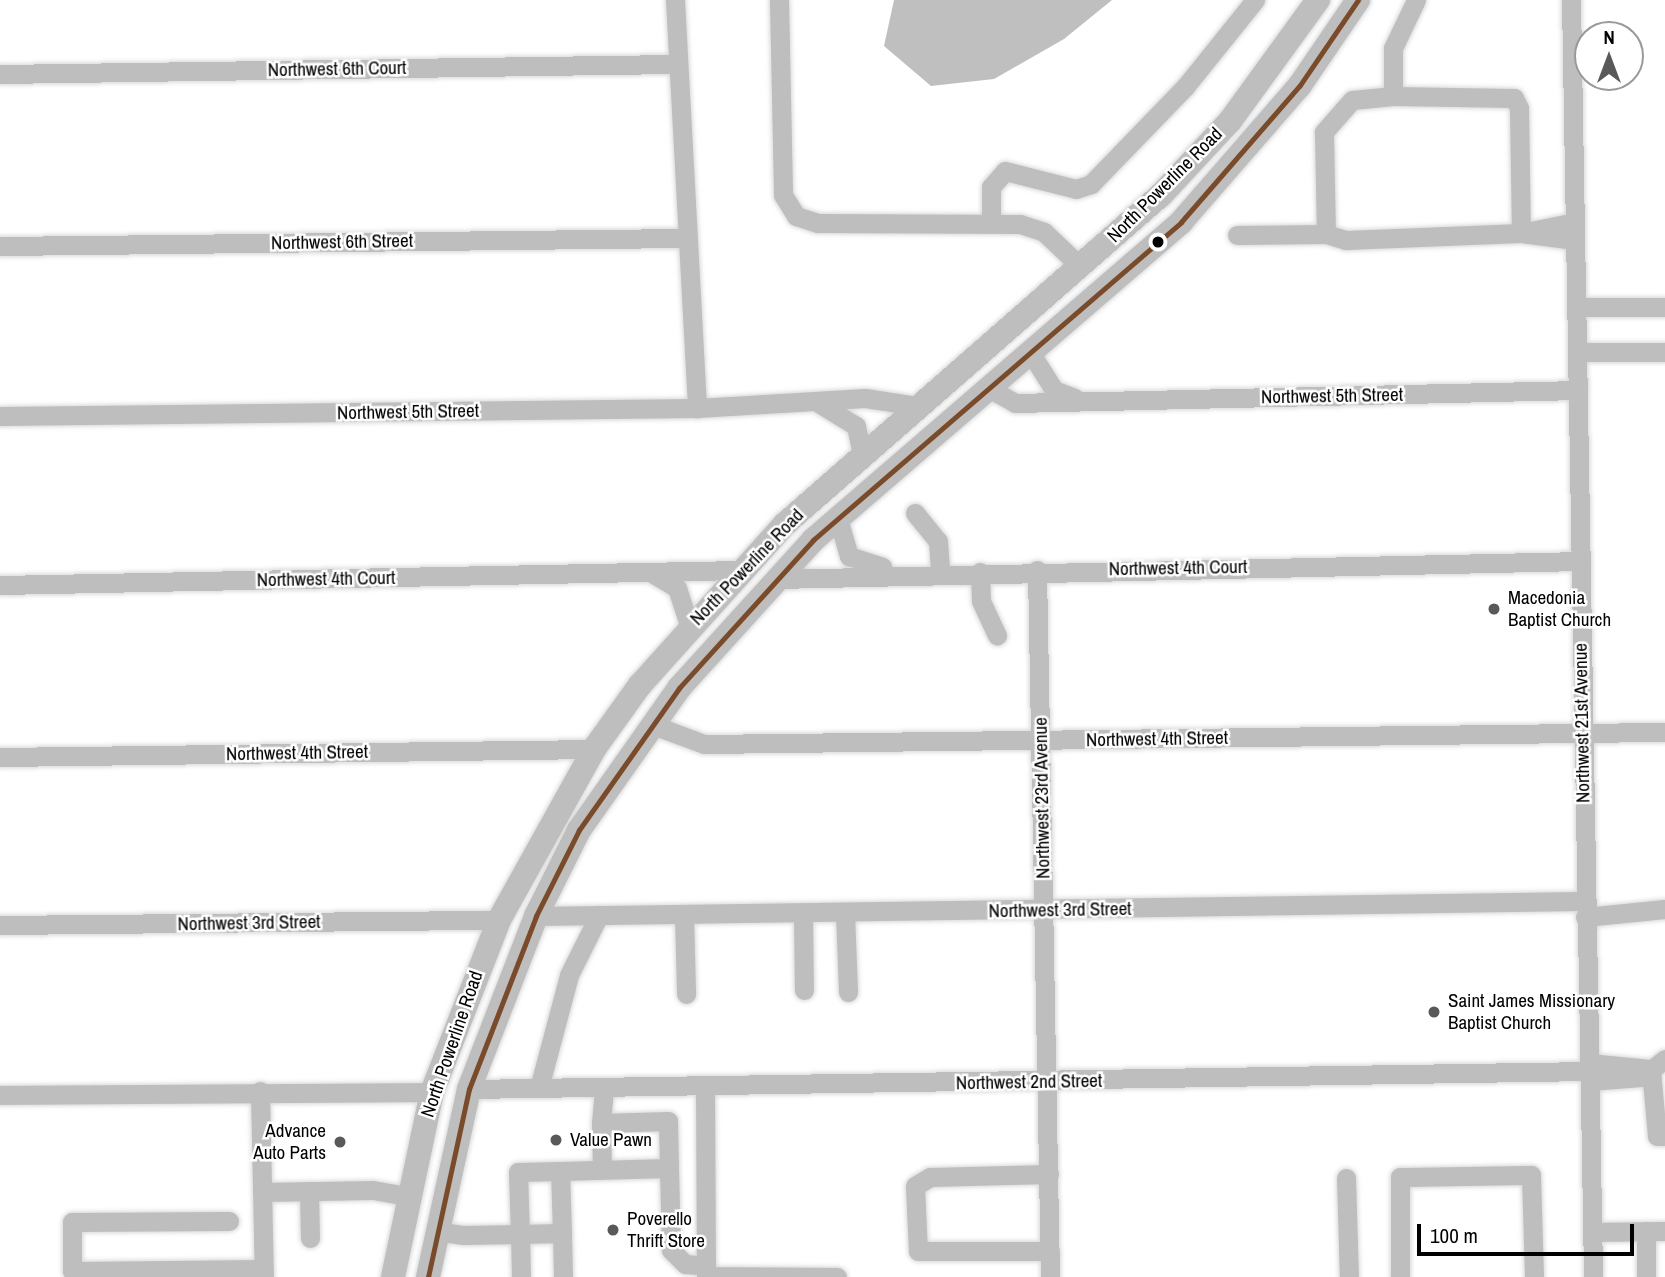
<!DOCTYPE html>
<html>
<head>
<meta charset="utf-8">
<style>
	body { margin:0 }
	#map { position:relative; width:1665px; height:1277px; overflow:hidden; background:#fff; font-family:"Archivo Narrow",sans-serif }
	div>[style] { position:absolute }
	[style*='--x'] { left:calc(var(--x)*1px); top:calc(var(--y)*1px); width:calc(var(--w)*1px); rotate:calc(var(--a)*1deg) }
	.water>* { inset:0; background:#bfbfbf }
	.roads { filter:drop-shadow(0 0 2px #dbdbdb) drop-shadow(0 0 2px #dbdbdb) }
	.minor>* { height:19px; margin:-9.5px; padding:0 9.5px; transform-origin:9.5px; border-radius:9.5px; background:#bebebe }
	.major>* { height:24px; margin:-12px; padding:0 12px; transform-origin:12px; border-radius:12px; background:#bebebe }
	.bus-1>* { height:5px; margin:-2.5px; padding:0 2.5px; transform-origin:2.5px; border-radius:2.5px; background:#7a4b2a }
	.dots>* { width:19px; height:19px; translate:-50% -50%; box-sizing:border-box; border:4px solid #fff; border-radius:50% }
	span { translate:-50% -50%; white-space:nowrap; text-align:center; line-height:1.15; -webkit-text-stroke:5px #fff; paint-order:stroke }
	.street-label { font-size:19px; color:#000 }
	.poi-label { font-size:19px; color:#000 }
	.left { translate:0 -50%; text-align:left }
	.right { translate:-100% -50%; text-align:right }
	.north { position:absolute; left:1574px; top:21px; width:70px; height:70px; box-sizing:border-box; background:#fff; border:2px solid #999; border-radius:50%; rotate:0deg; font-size:19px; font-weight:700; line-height:28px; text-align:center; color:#000 }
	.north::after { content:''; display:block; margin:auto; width:24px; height:32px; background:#595959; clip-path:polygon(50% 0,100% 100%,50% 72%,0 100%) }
	.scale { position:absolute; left:1417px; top:1224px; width:217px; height:32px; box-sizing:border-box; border:4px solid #000; border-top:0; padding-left:9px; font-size:21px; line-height:24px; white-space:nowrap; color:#000; -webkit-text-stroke:5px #fff; paint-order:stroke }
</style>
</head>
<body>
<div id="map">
	<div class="water">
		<i style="clip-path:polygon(894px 0,1112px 0,1064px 39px,994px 79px,931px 86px,884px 46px)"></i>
	</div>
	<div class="roads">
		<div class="minor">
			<i style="--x:675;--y:0;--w:409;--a:86.9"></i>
			<i style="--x:779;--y:0;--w:195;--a:88.8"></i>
			<i style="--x:783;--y:195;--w:25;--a:58"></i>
			<i style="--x:796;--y:216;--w:23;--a:18"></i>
			<i style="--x:818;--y:223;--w:202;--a:0.3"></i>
			<i style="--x:1020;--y:224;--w:25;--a:18"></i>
			<i style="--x:1044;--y:232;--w:51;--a:43.4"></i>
			<i style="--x:1416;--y:0;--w:53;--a:115.6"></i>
			<i style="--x:1393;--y:48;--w:48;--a:90"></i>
			<i style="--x:1393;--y:96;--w:41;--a:174.4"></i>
			<i style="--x:1352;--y:100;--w:43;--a:131.2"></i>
			<i style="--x:1324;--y:132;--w:102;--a:88.9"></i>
			<i style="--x:1326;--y:234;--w:21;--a:17"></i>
			<i style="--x:1346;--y:240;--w:175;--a:-2.3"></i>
			<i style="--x:1521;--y:233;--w:55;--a:-11.5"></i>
			<i style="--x:1571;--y:0;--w:1277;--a:89.01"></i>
			<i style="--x:0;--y:74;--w:674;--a:-0.85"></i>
			<i style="--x:1393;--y:96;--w:121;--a:0.9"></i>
			<i style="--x:1514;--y:98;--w:11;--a:63"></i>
			<i style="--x:1519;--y:108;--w:125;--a:89.1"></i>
			<i style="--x:991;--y:221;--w:34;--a:-90"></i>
			<i style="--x:991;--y:187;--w:21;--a:-49"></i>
			<i style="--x:1005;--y:171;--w:73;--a:14.2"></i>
			<i style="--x:1076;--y:189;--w:16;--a:-18"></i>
			<i style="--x:1091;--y:184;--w:135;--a:-45.9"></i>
			<i style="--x:1185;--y:87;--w:112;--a:-51.2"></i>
			<i style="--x:1521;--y:233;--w:54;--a:7.4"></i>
			<i style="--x:1237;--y:235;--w:89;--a:-0.6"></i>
			<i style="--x:0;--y:246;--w:684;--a:-0.67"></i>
			<i style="--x:1576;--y:307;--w:89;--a:0"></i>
			<i style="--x:1577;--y:352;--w:88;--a:0"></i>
			<i style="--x:1032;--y:355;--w:41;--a:57.8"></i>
			<i style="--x:1054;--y:390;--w:22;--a:21"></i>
			<i style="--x:990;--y:389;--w:29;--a:29"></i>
			<i style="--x:1015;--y:403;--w:563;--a:-1.32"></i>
			<i style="--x:820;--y:404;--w:42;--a:31.4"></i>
			<i style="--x:856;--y:426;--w:30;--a:78"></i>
			<i style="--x:0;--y:416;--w:697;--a:-0.66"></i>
			<i style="--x:697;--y:408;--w:168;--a:-3.4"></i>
			<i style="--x:865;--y:398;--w:54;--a:8.6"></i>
			<i style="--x:915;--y:513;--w:36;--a:51"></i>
			<i style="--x:938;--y:541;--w:32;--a:86"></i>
			<i style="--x:838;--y:518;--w:40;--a:74"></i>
			<i style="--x:849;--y:556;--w:35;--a:18"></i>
			<i style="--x:1037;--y:570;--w:707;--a:88.95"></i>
			<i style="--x:980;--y:572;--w:29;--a:88"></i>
			<i style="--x:981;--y:601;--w:38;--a:65"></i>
			<i style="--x:652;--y:573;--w:29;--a:31"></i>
			<i style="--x:677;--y:588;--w:40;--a:72"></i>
			<i style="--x:776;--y:579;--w:804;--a:-1.28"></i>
			<i style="--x:0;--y:585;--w:738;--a:-1.16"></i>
			<i style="--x:653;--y:725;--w:54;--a:20.4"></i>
			<i style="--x:704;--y:744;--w:961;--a:-0.72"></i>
			<i style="--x:0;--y:757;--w:594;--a:-0.77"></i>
			<i style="--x:803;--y:913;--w:77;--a:89.3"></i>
			<i style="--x:845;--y:913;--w:79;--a:87.8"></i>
			<i style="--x:684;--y:915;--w:79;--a:88.5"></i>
			<i style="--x:536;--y:916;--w:1049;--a:-0.82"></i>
			<i style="--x:1585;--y:917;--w:80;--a:-5.7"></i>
			<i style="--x:0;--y:925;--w:499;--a:-0.6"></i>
			<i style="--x:1665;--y:1059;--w:18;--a:142"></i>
			<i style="--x:1651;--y:1070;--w:66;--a:84.8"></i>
			<i style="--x:1657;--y:1136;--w:8;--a:0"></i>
			<i style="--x:1589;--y:1063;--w:61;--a:5.6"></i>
			<i style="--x:1590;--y:1081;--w:51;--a:-4.5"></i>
			<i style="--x:1641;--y:1077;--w:12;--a:-35"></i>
			<i style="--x:705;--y:1086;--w:191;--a:89.7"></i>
			<i style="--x:539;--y:1088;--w:117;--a:-75.1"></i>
			<i style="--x:569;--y:975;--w:67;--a:-63.4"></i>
			<i style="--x:469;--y:1089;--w:1121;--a:-0.92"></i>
			<i style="--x:260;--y:1091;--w:186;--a:88.8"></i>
			<i style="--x:0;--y:1095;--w:432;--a:-0.4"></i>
			<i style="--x:601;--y:1123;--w:36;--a:-85"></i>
			<i style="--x:669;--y:1168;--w:82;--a:88.6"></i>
			<i style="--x:671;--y:1250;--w:20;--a:45"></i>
			<i style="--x:685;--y:1264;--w:21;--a:5"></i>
			<i style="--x:560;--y:1171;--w:109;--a:-1.6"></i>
			<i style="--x:669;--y:1168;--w:47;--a:-91.2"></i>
			<i style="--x:668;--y:1121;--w:67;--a:178.3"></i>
			<i style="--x:601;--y:1123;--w:46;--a:88.8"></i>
			<i style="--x:1049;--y:1174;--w:119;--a:178.6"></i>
			<i style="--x:930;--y:1177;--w:17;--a:149"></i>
			<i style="--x:915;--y:1186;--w:65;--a:87.4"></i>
			<i style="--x:918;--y:1251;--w:132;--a:0"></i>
			<i style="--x:1346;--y:1178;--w:99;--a:88.3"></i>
			<i style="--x:309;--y:1191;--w:47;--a:88.8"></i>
			<i style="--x:262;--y:1192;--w:111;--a:-1"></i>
			<i style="--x:373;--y:1190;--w:35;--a:10"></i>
			<i style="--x:229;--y:1221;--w:157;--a:179.6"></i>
			<i style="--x:72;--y:1222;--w:49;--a:90"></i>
			<i style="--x:72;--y:1271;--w:191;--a:-0.6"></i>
			<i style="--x:435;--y:1231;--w:29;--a:8"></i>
			<i style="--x:464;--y:1235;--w:56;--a:-1"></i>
			<i style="--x:520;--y:1234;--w:42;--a:-1.4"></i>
			<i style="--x:562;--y:1233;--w:62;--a:-91.8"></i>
			<i style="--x:560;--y:1171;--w:42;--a:178.6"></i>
			<i style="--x:518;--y:1172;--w:62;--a:88.2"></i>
			<i style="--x:520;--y:1234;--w:43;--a:88.7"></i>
			<i style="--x:1646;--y:1231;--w:46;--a:90"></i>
			<i style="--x:1592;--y:1232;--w:73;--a:-0.8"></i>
			<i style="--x:562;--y:1233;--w:44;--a:88.7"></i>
			<i style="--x:706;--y:1276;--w:131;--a:0.4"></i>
			<i style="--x:1400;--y:1277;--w:100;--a:-90"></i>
			<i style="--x:1400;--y:1177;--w:131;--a:-0.9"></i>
			<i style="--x:1531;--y:1175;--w:102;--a:88.3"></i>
		</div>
		<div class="major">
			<i style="--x:393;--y:1277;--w:189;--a:-78.1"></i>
			<i style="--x:432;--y:1092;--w:185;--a:-68.7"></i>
			<i style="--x:499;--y:920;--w:196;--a:-60.9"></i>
			<i style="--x:594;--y:749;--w:79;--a:-54.3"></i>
			<i style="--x:640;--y:685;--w:217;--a:-48"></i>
			<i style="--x:785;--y:524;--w:500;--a:-41.2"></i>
			<i style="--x:1161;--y:195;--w:101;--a:-47"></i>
			<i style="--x:1230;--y:121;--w:150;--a:-54"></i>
			<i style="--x:428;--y:1277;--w:192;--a:-77.7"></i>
			<i style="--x:469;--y:1089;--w:186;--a:-68.8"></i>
			<i style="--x:536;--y:916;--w:96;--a:-63.4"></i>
			<i style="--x:579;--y:830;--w:174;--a:-54.8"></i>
			<i style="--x:679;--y:688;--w:200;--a:-47.8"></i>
			<i style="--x:813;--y:540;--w:486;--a:-40.8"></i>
			<i style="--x:1181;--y:222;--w:181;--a:-49"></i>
			<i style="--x:1300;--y:85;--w:103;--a:-55.7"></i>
		</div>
	</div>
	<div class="bus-1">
		<i style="--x:428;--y:1277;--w:192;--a:-77.7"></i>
		<i style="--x:469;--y:1089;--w:186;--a:-68.8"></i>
		<i style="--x:536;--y:916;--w:96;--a:-63.4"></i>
		<i style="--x:579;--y:830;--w:174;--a:-54.8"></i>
		<i style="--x:679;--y:688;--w:200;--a:-47.8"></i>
		<i style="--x:813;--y:540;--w:486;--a:-40.8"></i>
		<i style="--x:1181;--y:222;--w:181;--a:-49"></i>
		<i style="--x:1300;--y:85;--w:103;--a:-55.7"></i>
	</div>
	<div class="dots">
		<i style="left:1158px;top:242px;background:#000"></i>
		<i style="left:1494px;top:609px;background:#595959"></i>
		<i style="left:1434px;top:1012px;background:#595959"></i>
		<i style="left:556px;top:1140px;background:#595959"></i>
		<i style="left:340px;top:1142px;background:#595959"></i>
		<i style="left:613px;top:1230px;background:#595959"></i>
	</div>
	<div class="street-label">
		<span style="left:337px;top:69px;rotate:-1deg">Northwest 6th Court</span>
		<span style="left:1165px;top:185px;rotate:-45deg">North Powerline Road</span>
		<span style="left:342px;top:242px;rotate:-1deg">Northwest 6th Street</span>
		<span style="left:1332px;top:396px;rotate:-1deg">Northwest 5th Street</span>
		<span style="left:408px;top:412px;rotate:-1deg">Northwest 5th Street</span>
		<span style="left:747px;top:567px;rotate:-46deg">North Powerline Road</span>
		<span style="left:1178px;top:568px;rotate:-1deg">Northwest 4th Court</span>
		<span style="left:326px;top:579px;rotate:-1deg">Northwest 4th Court</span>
		<span style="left:1582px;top:723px;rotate:-91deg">Northwest 21st Avenue</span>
		<span style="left:1157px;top:739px;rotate:-1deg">Northwest 4th Street</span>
		<span style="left:297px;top:753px;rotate:-1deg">Northwest 4th Street</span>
		<span style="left:1042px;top:798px;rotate:-91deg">Northwest 23rd Avenue</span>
		<span style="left:1060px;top:910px;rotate:-1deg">Northwest 3rd Street</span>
		<span style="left:249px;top:923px;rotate:-1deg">Northwest 3rd Street</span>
		<span style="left:452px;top:1044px;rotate:-71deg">North Powerline Road</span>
		<span style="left:1029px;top:1082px;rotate:-1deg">Northwest 2nd Street</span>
	</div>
	<div class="poi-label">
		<span class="left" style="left:1508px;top:609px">Macedonia<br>Baptist Church</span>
		<span class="left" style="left:1448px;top:1012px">Saint James Missionary<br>Baptist Church</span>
		<span class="right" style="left:326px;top:1142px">Advance<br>Auto Parts</span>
		<span class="left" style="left:570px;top:1140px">Value Pawn</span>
		<span class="left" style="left:627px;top:1230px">Poverello<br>Thrift Store</span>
	</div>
	<div class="north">N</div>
	<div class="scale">100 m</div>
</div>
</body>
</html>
